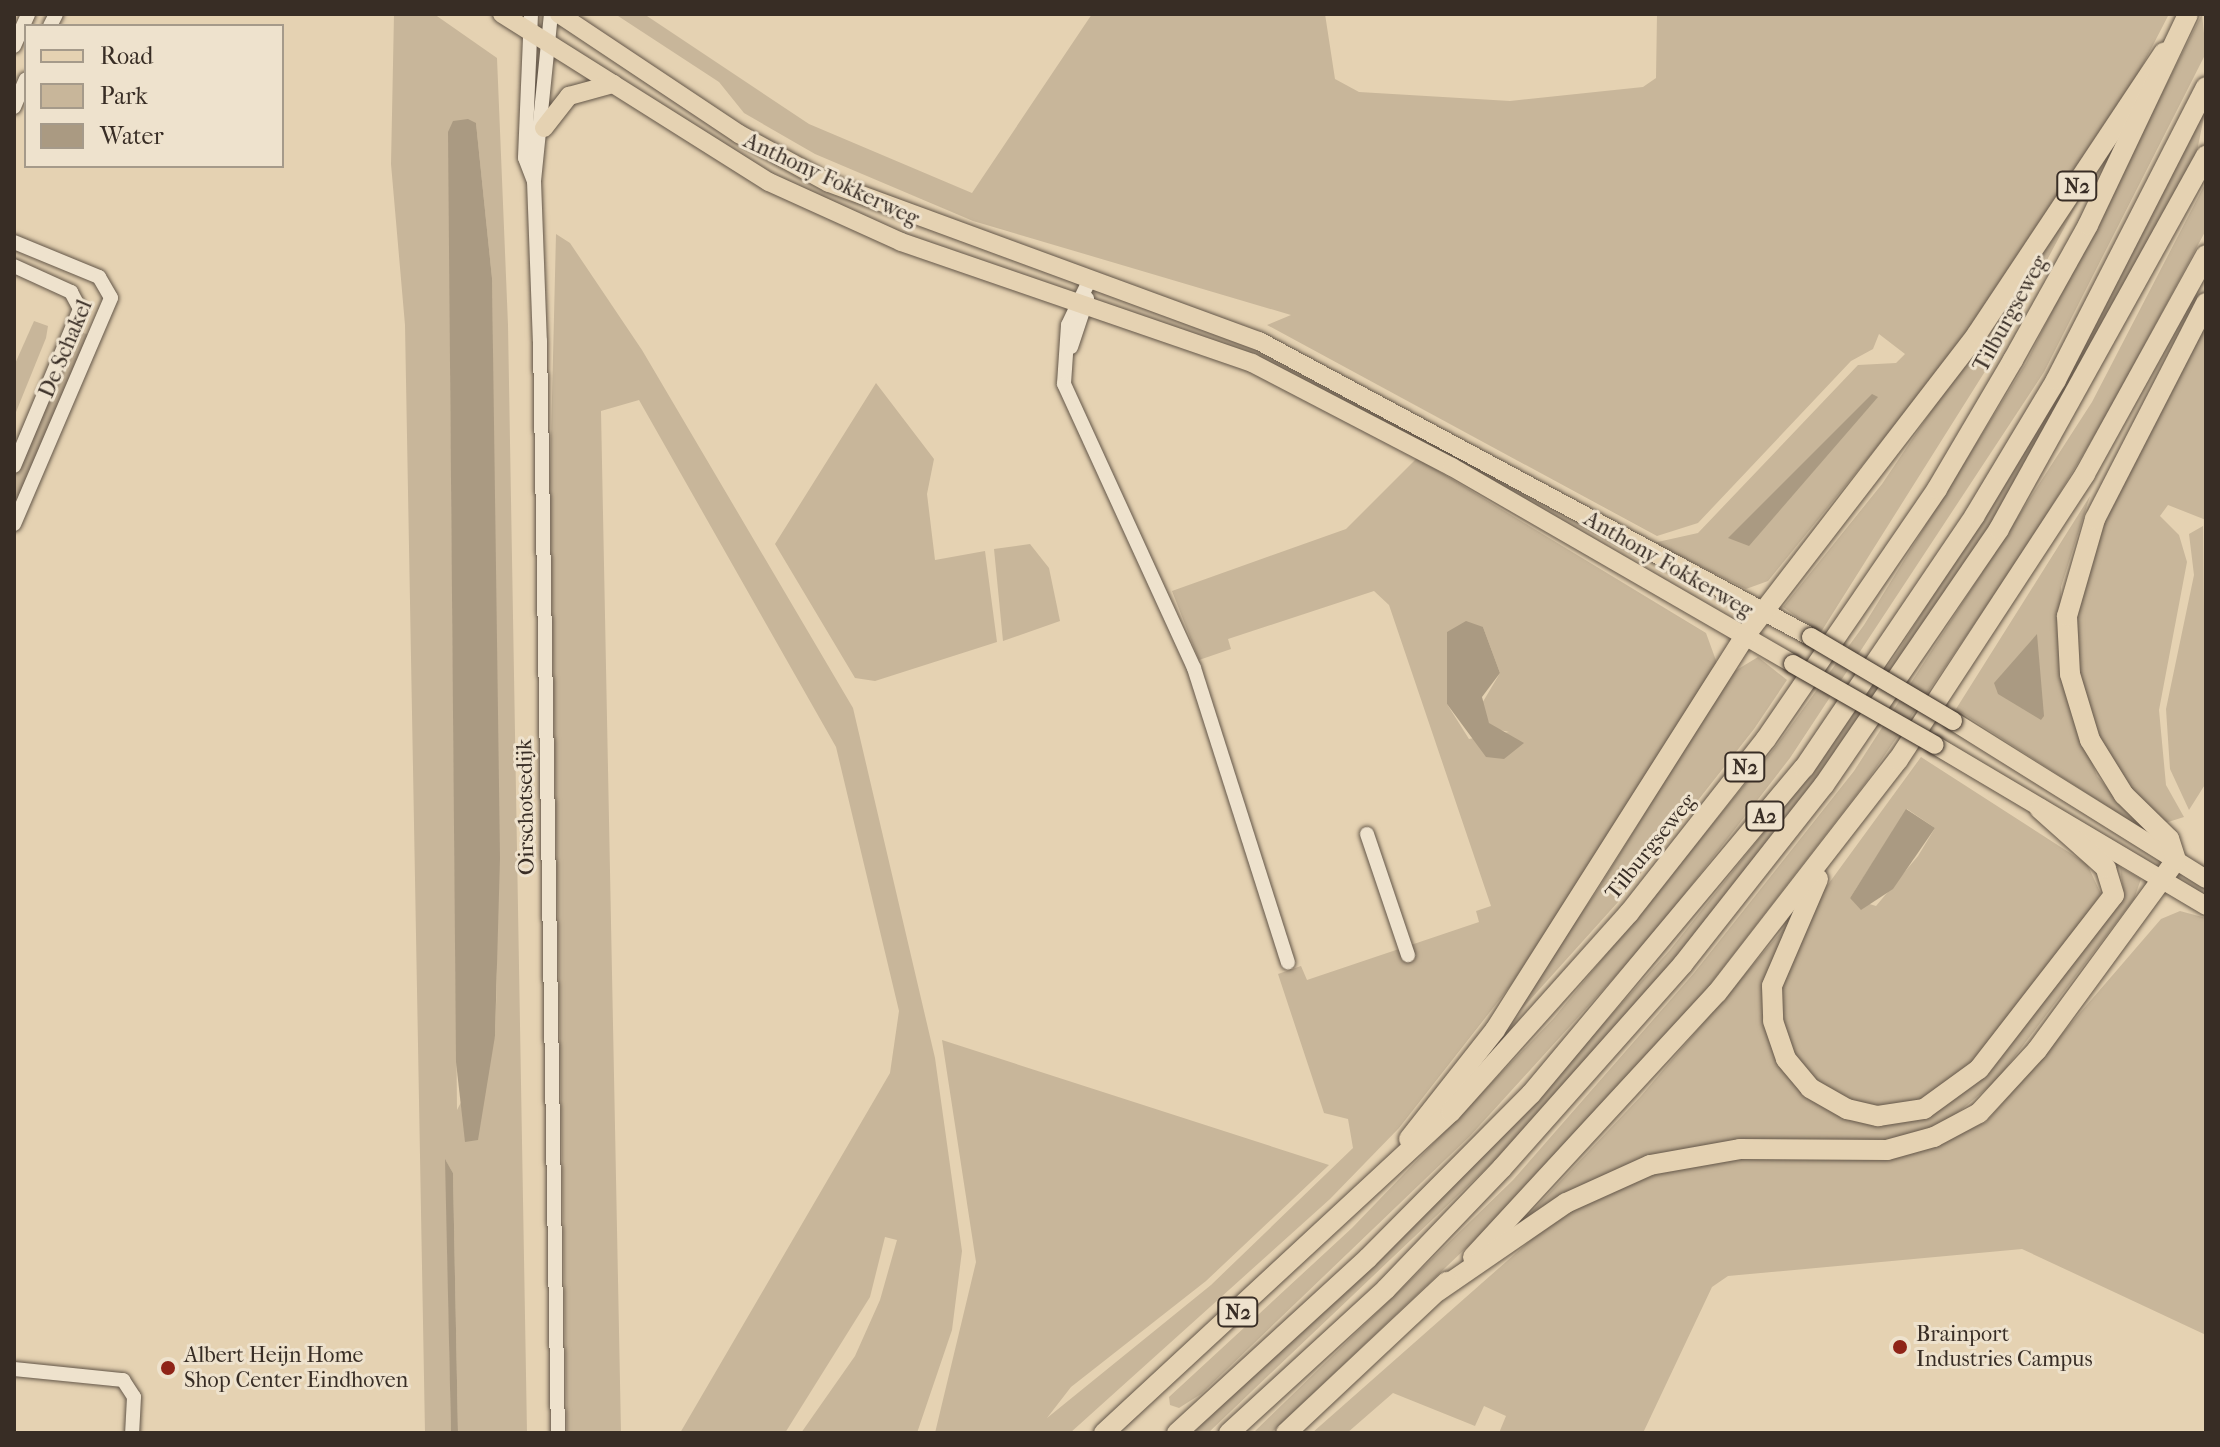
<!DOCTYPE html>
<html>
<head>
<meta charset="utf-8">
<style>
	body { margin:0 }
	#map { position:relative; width:2220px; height:1447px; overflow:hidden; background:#e5d2b2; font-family:"IM FELL French Canon",serif }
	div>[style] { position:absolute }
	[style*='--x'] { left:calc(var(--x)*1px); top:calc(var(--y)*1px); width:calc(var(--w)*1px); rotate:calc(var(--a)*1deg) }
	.green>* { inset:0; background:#c8b69a }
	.water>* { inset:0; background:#aa9a82 }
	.roads { filter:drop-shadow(0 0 2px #635648) drop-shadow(0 0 2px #635648) }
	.minor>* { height:14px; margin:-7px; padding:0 7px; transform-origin:7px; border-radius:7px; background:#eee2cd }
	.major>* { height:18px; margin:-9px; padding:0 9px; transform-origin:9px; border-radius:9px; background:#e5d2b2 }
	.highway>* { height:20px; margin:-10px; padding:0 10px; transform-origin:10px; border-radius:10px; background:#e5d2b2 }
	.bridges { filter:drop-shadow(0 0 2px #382d25) drop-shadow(0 0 2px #382d25) }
	.major-bridge>* { height:18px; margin:-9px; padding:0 9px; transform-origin:9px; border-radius:9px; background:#e5d2b2 }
	.dots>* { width:22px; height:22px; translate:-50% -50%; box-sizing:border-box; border:4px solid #eee2cd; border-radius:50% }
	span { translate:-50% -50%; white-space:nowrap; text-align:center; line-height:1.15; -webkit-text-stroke:6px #eee2cd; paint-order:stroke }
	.shield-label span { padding:2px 6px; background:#eee2cd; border:2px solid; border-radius:6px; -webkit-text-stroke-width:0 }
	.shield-label { font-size:20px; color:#382d25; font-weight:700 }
	.street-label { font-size:22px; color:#382d25 }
	.poi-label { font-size:22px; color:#382d25 }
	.left { translate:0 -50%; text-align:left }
	.frame { position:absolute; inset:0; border:16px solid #382d25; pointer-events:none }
	.legend { position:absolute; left:24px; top:24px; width:260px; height:144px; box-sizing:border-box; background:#eee2cd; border:2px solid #a59a8a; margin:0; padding:10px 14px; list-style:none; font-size:24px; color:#382d25 }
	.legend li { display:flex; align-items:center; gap:16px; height:40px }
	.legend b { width:40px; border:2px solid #a59a8a }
</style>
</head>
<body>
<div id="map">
	<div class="green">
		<i style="clip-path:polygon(evenodd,394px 14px,434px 14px,497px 58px,508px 325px,527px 1433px,458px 1433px,453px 1173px,446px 1161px,451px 1433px,425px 1433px,405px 325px,391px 164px,394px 14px,476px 123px,492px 278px,497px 975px,495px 1036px,457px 1110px,450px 338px,476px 123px)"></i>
		<i style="clip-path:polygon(615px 14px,644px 14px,809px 124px,972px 193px,1092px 14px,1325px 14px,1335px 79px,1359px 92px,1510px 101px,1643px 87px,1656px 78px,1657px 14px,2169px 14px,2119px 111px,1955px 351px,1768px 581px,1746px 589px,1653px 543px,1698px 533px,1858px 365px,1896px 363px,1905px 354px,1879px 334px,1873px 349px,1851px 361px,1698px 523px,1657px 536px,1267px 325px,1291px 315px,973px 221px,815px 154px,744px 113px,719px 82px)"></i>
		<i style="clip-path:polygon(2202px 14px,2206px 53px,2044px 372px,1790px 758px,1652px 936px,1470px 1136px,1201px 1394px,1179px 1408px,1170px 1405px,1169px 1397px,1352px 1228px,1554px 1018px,1777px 745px,1864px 625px,2026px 363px)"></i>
		<i style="clip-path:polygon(2206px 107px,2197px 151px,1991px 525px,1817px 777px,1677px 957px,1495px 1160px,1208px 1433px,1193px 1433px,1487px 1152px,1670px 950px,1811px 773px,1899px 650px,2063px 384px)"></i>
		<i style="clip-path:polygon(2101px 159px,2001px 346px,1821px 632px,1798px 618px,1783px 607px,1882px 484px)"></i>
		<i style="clip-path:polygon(2206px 182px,2206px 230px,2108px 413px,2027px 547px,1867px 781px,1708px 987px,1523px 1194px,1271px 1433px,1253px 1433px,1513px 1180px,1694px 973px,1854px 771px,2092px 402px)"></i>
		<i style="clip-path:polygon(556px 234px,570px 243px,642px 350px,853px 708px,935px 1058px,962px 1251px,952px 1330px,917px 1433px,801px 1433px,855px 1356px,880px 1300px,897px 1240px,885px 1237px,870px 1297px,785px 1433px,680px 1433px,890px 1073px,899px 1011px,836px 747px,639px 400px,601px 411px,621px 1433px,567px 1433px,550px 481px)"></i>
		<i style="clip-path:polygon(34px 321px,48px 326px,46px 338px,14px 417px,14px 366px)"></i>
		<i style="clip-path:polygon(2206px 323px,2206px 520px,2168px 505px,2160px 516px,2179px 535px,2187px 562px,2159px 710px,2166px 785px,2184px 817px,2165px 823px,2131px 789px,2099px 737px,2078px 668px,2076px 616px,2105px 518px)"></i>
		<i style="clip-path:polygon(78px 331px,89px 335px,14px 507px,14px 478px)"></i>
		<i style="clip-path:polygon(876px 383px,934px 459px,927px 494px,935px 560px,985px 551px,997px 642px,875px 681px,855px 678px,775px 544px)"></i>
		<i style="clip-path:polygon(evenodd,1417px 458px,1706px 633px,1718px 666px,1511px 985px,1399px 1128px,1330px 1199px,1070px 1433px,935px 1433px,976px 1262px,942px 1040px,1329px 1165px,1206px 1281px,1071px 1387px,1047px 1418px,1211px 1285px,1353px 1148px,1348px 1119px,1324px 1113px,1278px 974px,1301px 966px,1307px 980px,1479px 922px,1476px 911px,1491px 906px,1389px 605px,1374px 591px,1228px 639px,1231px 649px,1199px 660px,1172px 591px,1346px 529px,1417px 458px,1483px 627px,1500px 673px,1481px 705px,1491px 728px,1509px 732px,1469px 739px,1447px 704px,1447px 632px,1483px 627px)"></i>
		<i style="clip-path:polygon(2090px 496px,2061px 587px,2060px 675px,2097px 776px,2144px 830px,1956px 709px)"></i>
		<i style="clip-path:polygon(2203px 526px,2206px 783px,2189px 810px,2170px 769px,2166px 709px,2194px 575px,2189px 534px)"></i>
		<i style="clip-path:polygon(1030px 544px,1049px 568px,1060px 621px,1003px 641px,994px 549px)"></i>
		<i style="clip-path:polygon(1758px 657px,1787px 680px,1754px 729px,1618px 902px,1483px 1052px,1597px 891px,1730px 674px)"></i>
		<i style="clip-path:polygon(evenodd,1921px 757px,2087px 864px,2101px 894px,1987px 1053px,1946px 1091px,1890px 1110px,1825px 1093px,1789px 1053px,1777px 986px,1824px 890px,1921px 757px,1907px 809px,1935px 828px,1918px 856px,1876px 906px,1850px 898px,1907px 809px)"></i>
		<i style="clip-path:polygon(2120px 867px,2141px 879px,2134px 899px,1997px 1080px,1949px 1120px,1911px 1139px,1694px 1148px,1500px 1245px,1641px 1096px,1792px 919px,1769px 986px,1807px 1091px,1916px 1117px,1944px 1107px,1990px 1072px,2124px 897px)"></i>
		<i style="clip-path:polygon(2180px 911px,2206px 918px,2206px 1335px,2022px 1249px,1728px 1276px,1712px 1287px,1643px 1433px,1499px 1433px,1506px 1416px,1484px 1406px,1475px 1426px,1393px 1393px,1347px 1433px,1312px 1433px,1567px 1208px,1695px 1158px,1912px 1152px,1986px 1122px,2161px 919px)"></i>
	</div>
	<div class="water">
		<i style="clip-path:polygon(468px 119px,476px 123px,492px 278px,500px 858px,495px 1036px,478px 1140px,465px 1142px,456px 1062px,448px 132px,453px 121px)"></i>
		<i style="clip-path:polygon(1872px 394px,1878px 397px,1749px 546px,1728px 538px)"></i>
		<i style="clip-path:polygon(1466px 621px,1483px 627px,1500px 673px,1482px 697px,1489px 723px,1524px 743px,1504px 759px,1486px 757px,1447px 704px,1447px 632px)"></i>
		<i style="clip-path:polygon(2037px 634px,2044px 716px,2041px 720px,1998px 694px,1994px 683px)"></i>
		<i style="clip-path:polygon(1906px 809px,1935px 828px,1893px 889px,1861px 910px,1850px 898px)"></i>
		<i style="clip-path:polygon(445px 1159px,453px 1173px,458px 1433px,451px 1433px)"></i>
	</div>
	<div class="roads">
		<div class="minor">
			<i style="--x:531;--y:14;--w:144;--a:92.4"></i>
			<i style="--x:525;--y:158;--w:25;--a:69"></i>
			<i style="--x:534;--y:181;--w:160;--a:87.9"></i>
			<i style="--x:540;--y:341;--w:1092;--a:89.06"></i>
			<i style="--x:50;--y:26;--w:13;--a:-63"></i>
			<i style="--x:14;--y:46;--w:35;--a:-66"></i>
			<i style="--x:14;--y:107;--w:30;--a:-67"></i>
			<i style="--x:534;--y:181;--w:168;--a:-84.2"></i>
			<i style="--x:14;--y:242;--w:92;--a:22.4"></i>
			<i style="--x:99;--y:277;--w:24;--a:60"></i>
			<i style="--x:111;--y:298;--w:246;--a:113.2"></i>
			<i style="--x:14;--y:266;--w:63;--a:24.5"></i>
			<i style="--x:71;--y:292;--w:19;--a:62"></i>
			<i style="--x:80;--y:309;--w:170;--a:112.8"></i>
			<i style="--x:1090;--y:279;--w:51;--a:115.6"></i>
			<i style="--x:1068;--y:325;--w:59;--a:93.9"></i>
			<i style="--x:1064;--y:384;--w:312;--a:65.4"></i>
			<i style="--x:1194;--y:668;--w:309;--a:72.3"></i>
			<i style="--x:1071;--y:347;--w:51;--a:-71.6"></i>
			<i style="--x:1367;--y:834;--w:128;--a:71.3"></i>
			<i style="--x:14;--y:1369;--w:110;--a:5.8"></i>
			<i style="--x:123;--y:1380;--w:20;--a:57"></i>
			<i style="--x:134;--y:1397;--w:36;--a:93"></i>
		</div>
		<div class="major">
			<i style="--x:502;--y:14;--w:315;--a:32.2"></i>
			<i style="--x:769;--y:182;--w:145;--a:24.4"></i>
			<i style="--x:901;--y:242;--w:371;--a:19"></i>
			<i style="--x:1252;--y:363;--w:225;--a:27.5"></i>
			<i style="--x:1452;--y:467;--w:394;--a:30"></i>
			<i style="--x:559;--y:14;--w:216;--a:33.7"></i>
			<i style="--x:739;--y:134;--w:102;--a:28.6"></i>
			<i style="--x:829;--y:183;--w:458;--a:20.2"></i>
			<i style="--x:1259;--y:341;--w:626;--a:28.2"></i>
			<i style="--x:544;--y:128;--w:41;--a:-52"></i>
			<i style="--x:569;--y:96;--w:46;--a:-15.3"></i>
			<i style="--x:1953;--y:721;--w:298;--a:32"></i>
			<i style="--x:1935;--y:745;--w:315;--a:30.7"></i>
		</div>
		<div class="highway">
			<i style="--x:1818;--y:879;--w:116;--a:113.3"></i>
			<i style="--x:1772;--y:986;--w:35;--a:88"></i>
			<i style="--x:1773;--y:1021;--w:40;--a:71.1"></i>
			<i style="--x:1786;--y:1059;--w:38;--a:50"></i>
			<i style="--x:1810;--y:1088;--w:43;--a:29.6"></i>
			<i style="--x:1847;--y:1109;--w:32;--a:13"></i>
			<i style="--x:1878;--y:1116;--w:47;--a:-8.7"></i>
			<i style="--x:1924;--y:1109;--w:68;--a:-36"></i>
			<i style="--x:1979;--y:1069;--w:220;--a:-52.2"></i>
			<i style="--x:2114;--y:895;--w:28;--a:-107"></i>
			<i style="--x:2106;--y:868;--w:89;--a:-138.2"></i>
			<i style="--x:1409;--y:1139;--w:139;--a:-51.7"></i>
			<i style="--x:1495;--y:1030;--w:465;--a:-57.6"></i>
			<i style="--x:1744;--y:637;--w:382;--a:-52.4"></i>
			<i style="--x:1977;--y:334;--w:338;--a:-56.4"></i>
			<i style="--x:1473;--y:1257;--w:359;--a:-47.3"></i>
			<i style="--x:1717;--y:993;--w:295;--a:-52.2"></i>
			<i style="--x:1898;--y:760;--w:342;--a:-56.8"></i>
			<i style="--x:2085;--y:474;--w:250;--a:-61.1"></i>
			<i style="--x:1438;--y:1291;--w:155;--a:-34.5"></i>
			<i style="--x:1566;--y:1203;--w:92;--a:-24.3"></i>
			<i style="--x:1650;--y:1165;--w:91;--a:-10.1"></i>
			<i style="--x:1740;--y:1149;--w:147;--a:0.4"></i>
			<i style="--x:1887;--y:1150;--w:49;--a:-15.5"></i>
			<i style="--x:1934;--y:1137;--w:51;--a:-28.1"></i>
			<i style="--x:1979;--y:1113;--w:86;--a:-47.4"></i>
			<i style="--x:2037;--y:1050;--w:235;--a:-53.8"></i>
			<i style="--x:2176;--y:860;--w:22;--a:-108"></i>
			<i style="--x:2169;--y:839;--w:63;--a:-135.6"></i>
			<i style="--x:2124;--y:795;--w:65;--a:-121.7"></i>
			<i style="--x:2090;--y:740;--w:69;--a:-106.9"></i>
			<i style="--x:2070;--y:674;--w:58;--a:-93"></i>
			<i style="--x:2067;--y:616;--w:101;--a:-73.9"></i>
			<i style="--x:2095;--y:519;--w:243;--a:-62.8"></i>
			<i style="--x:1104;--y:1433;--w:473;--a:-42.8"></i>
			<i style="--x:1451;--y:1112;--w:267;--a:-48.2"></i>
			<i style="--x:1629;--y:913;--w:221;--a:-51.8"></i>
			<i style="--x:1766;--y:739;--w:303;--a:-55.6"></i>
			<i style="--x:1937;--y:489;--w:150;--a:-59.5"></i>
			<i style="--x:2013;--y:360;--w:154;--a:-60.9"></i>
			<i style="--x:2088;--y:225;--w:233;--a:-64.6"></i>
			<i style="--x:1177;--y:1433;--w:259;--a:-42.5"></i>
			<i style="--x:1368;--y:1258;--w:231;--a:-45.2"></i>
			<i style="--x:1531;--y:1094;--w:425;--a:-50.1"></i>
			<i style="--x:1804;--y:768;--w:305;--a:-55.9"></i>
			<i style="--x:1975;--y:515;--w:157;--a:-59"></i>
			<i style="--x:2056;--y:380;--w:329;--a:-62.9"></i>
			<i style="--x:1229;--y:1433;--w:213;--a:-42.5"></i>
			<i style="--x:1386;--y:1289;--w:168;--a:-46.2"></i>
			<i style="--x:1502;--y:1168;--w:273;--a:-48.4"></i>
			<i style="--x:1683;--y:964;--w:228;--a:-51.8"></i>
			<i style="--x:1824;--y:785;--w:310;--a:-55.6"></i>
			<i style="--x:1999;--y:529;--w:427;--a:-61"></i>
			<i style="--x:1286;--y:1433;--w:221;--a:-43.2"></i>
		</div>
	</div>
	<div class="bridges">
		<div class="major-bridge">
			<i style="--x:1811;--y:637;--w:165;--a:30.6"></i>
			<i style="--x:1793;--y:664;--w:163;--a:29.7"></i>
		</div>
	</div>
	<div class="dots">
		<i style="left:1900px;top:1347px;background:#8f2418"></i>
		<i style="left:168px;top:1368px;background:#8f2418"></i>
	</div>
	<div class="shield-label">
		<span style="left:2077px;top:186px">N2</span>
		<span style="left:1745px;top:767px">N2</span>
		<span style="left:1765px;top:816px">A2</span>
		<span style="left:1238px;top:1312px">N2</span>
	</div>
	<div class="street-label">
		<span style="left:831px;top:180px;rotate:25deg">Anthony Fokkerweg</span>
		<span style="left:2011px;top:314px;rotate:-61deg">Tilburgseweg</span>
		<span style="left:66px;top:349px;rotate:-67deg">De Schakel</span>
		<span style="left:1668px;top:565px;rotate:30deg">Anthony Fokkerweg</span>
		<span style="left:526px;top:807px;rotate:-91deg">Oirschotsedijk</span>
		<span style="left:1651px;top:847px;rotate:-51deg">Tilburgseweg</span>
	</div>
	<div class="poi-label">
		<span class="left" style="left:1916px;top:1347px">Brainport<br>Industries Campus</span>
		<span class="left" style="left:184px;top:1368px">Albert Heijn Home<br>Shop Center Eindhoven</span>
	</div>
	<div class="frame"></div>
	<ul class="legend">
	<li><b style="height:10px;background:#e5d2b2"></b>Road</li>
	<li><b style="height:22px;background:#c8b69a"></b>Park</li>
	<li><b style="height:22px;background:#aa9a82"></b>Water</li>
	</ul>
</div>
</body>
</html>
